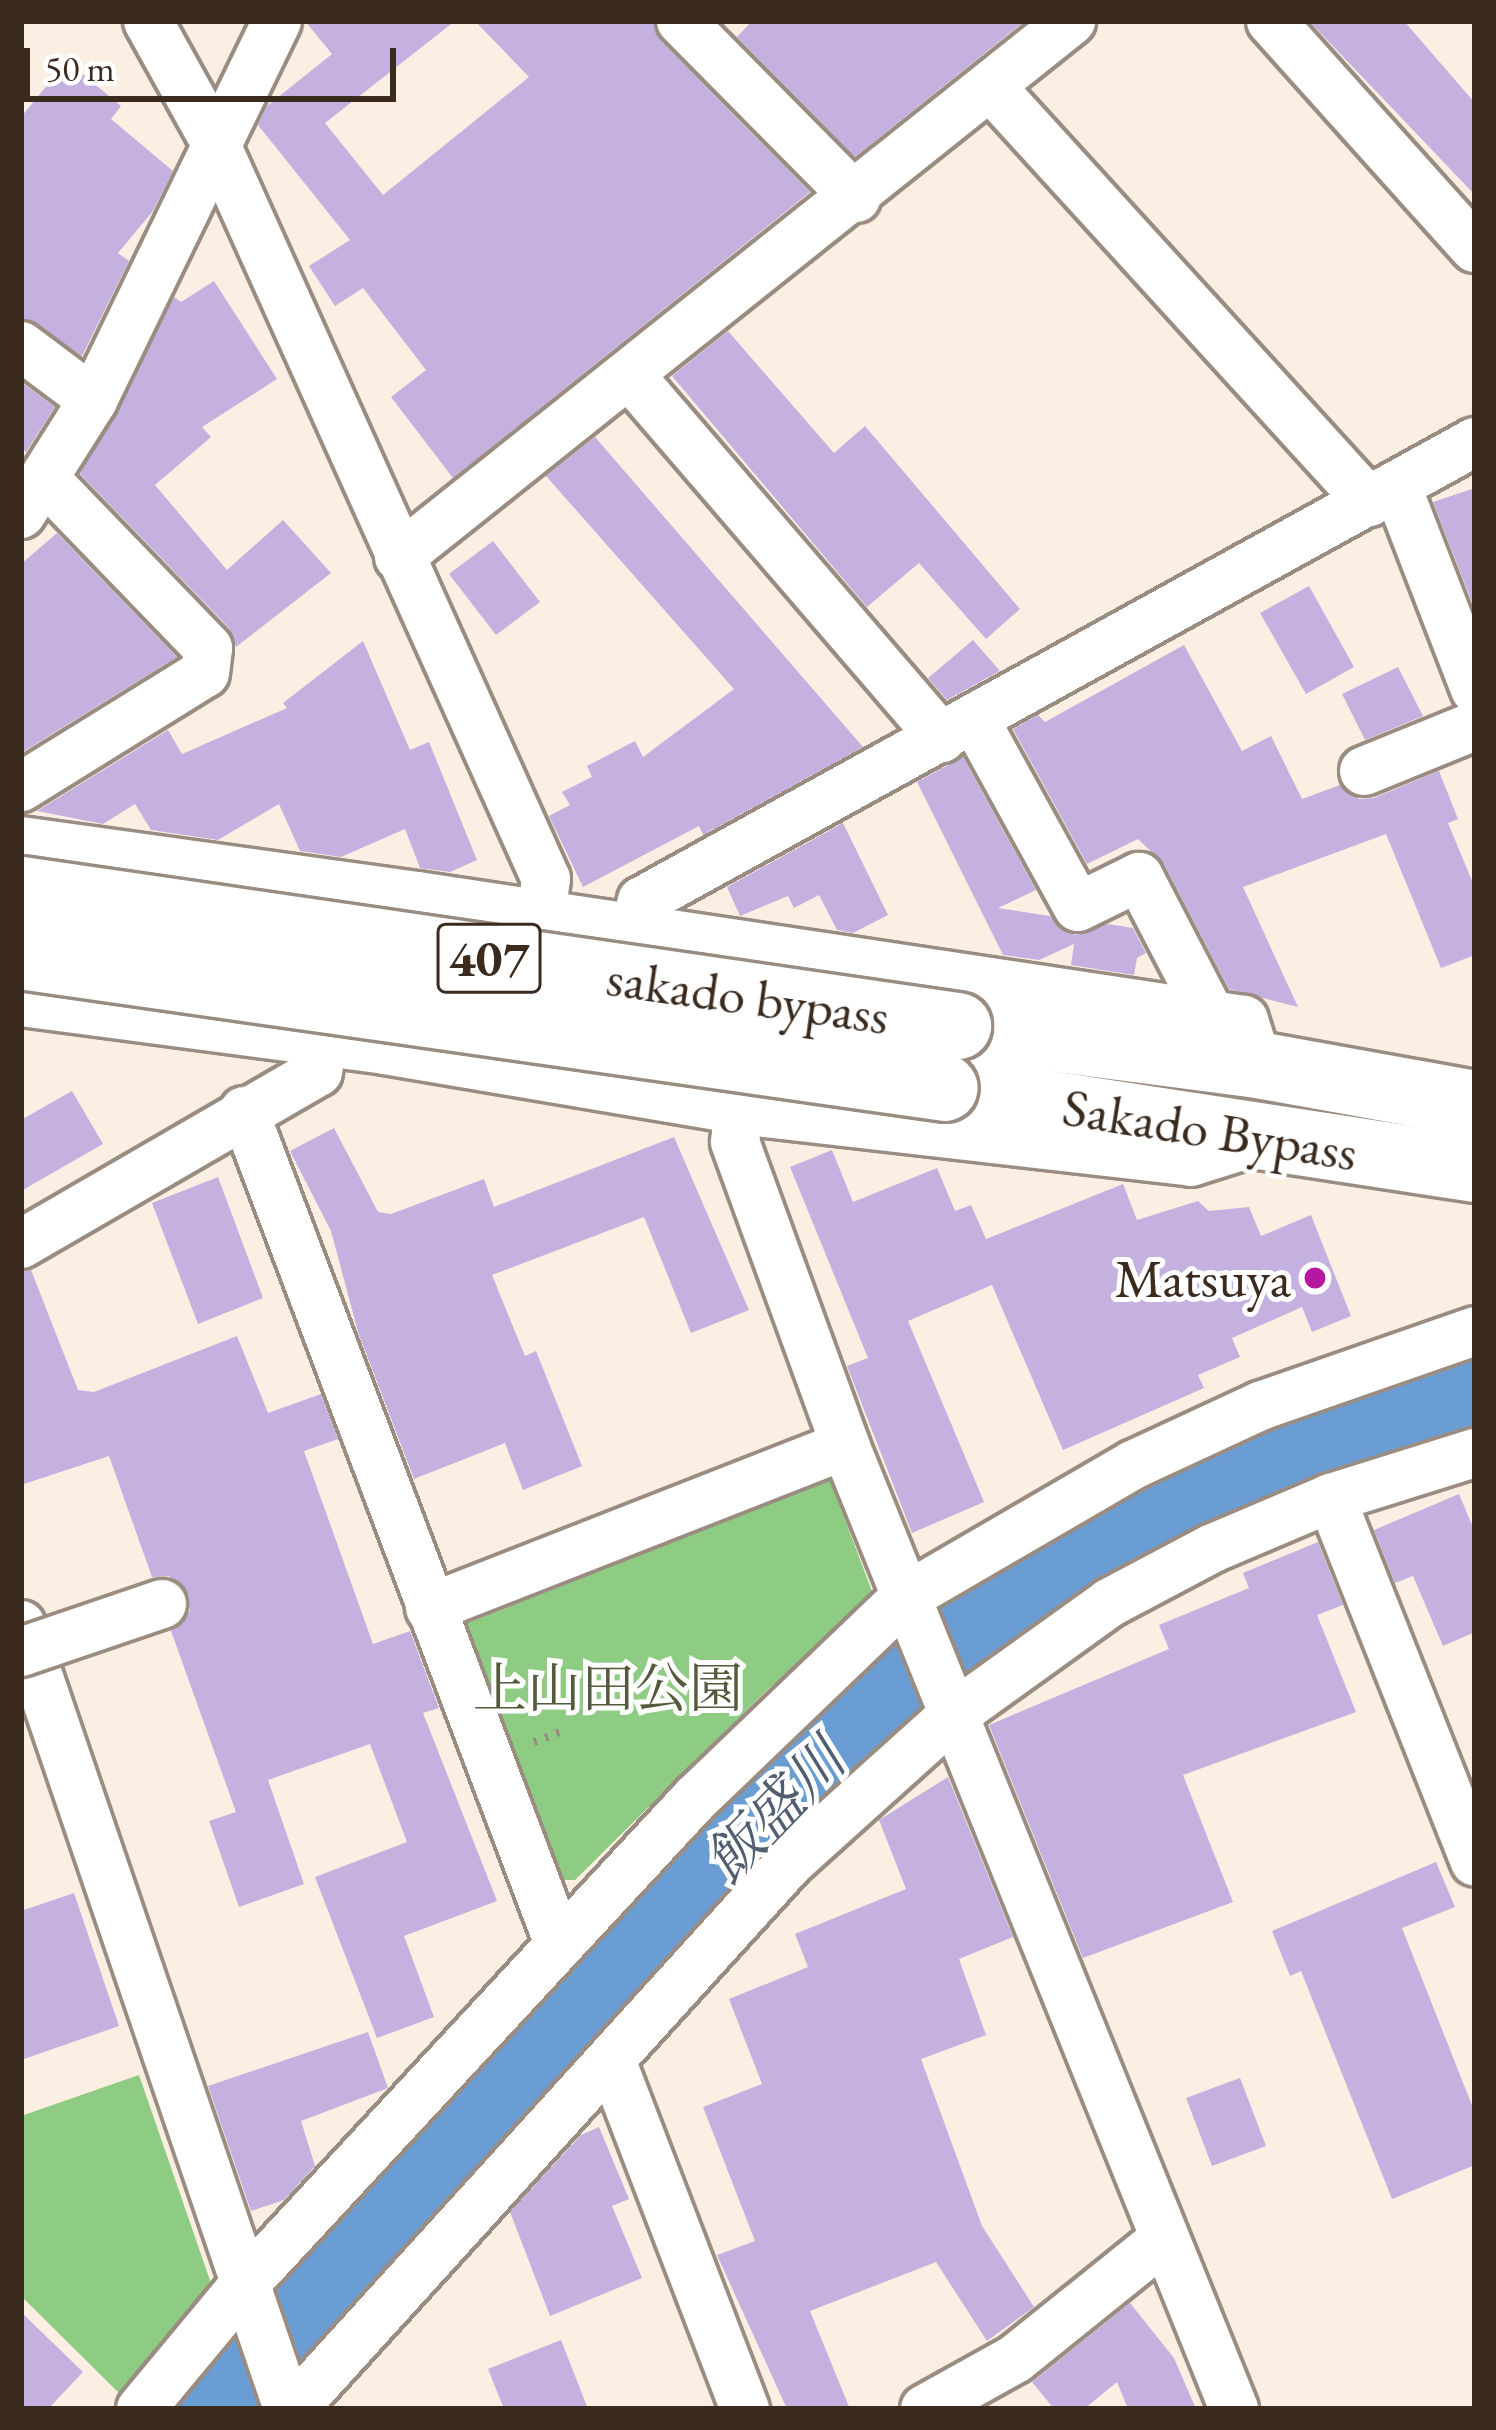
<!DOCTYPE html>
<meta charset="utf-8">
<style>
body{margin:0}
#map{position:relative;width:1496px;height:2430px;overflow:hidden;background:#faefe2;font-family:"EB Garamond","Noto Serif JP",serif}
div>[style]{position:absolute}
.green>*{inset:0;background:#8dcc82}
.river>*{height:90px;margin:-45px;padding:0 45px;transform-origin:45px;border-radius:45px;background:#6b9dd5}
.building>*{inset:0;background:#c4b1e0}
.path>*{height:8px;margin-top:-4px;transform-origin:0;background:repeating-linear-gradient(90deg,#9a8c80 0 3px,transparent 0 12px)}
.roads{filter:drop-shadow(3px 0 #9a8c80) drop-shadow(-3px 0 #9a8c80) drop-shadow(0 3px #9a8c80) drop-shadow(0 -3px #9a8c80)}
.minor>*{height:48px;margin:-24px;padding:0 24px;transform-origin:24px;border-radius:24px;background:#fff}
.highway>*{height:66px;margin:-33px;padding:0 33px;transform-origin:33px;border-radius:33px;background:#fff}
.bridges{filter:drop-shadow(3px 0 #9a8c80) drop-shadow(-3px 0 #9a8c80) drop-shadow(0 3px #9a8c80) drop-shadow(0 -3px #9a8c80)}
.minor-bridge>*{height:48px;margin:-24px;padding:0 24px;transform-origin:24px;border-radius:24px;background:#fff}
.highway-bridge>*{height:66px;margin:-33px;padding:0 33px;transform-origin:33px;border-radius:33px;background:#fff}
.dots>*{width:33px;height:33px;translate:-50% -50%;box-sizing:border-box;border:6px solid #fff;border-radius:50%}
span{translate:-50% -50%;white-space:nowrap;text-align:center;line-height:1.15;-webkit-text-stroke:10px #fff;paint-order:stroke}
.shield-label span{padding:3px 9px;background:#fff;border:3px solid;border-radius:9px;-webkit-text-stroke-width:0}
.shield-label{font-size:51px;color:#3b2a1e;font-weight:700}
.street-label{font-size:54px;color:#3b2a1e}
.poi-label{font-size:54px;color:#3b2a1e}
.right{translate:-100% -50%;text-align:right}
.park-label{font-size:54px;color:#545b3c}
.water-label{font-size:57px;color:#515e70;font-style:italic}
.frame{position:absolute;inset:0;border:24px solid #3b2a1e;pointer-events:none}
.scale{position:absolute;left:24px;top:48px;width:372px;height:54px;box-sizing:border-box;border:6px solid #3b2a1e;border-top:0;padding-left:15px;font-size:36px;line-height:42px;white-space:nowrap;color:#3b2a1e;-webkit-text-stroke:9px #fff;paint-order:stroke}
</style>
<div id="map">
<div class="green">
<i style="clip-path:polygon(830px 1480px,876px 1602px,767px 1690px,575px 1880px,560px 1880px,465px 1624px)"></i>
<i style="clip-path:polygon(139px 2075px,214px 2292px,119px 2393px,21px 2296px,21px 2116px)"></i>
</div>
<div class="river">
<i style="left:204px;top:2409px;width:992px;rotate:-46.31deg"></i>
<i style="left:889px;top:1692px;width:130px;rotate:-38.1deg"></i>
<i style="left:991px;top:1612px;width:202px;rotate:-29.7deg"></i>
<i style="left:1166px;top:1512px;width:147px;rotate:-23.6deg"></i>
<i style="left:1301px;top:1453px;width:183px;rotate:-17.8deg"></i>
</div>
<div class="building">
<i style="clip-path:polygon(305px 21px,455px 21px,325px 123px,383px 195px,529px 77px,475px 21px,653px 21px,661px 41px,810px 192px,453px 478px,391px 397px,426px 370px,363px 288px,335px 306px,309px 266px,350px 240px,258px 125px,267px 106px,332px 54px)"></i>
<i style="clip-path:polygon(752px 21px,1025px 21px,855px 157px,737px 37px)"></i>
<i style="clip-path:polygon(1309px 21px,1404px 21px,1475px 103px,1475px 195px)"></i>
<i style="clip-path:polygon(67px 61px,121px 106px,111px 119px,173px 171px,153px 211px,118px 253px,129px 261px,82px 356px,21px 318px,21px 117px)"></i>
<i style="clip-path:polygon(214px 281px,277px 379px,202px 427px,211px 437px,155px 485px,227px 570px,283px 520px,331px 573px,236px 647px,229px 628px,80px 474px,174px 297px,181px 302px)"></i>
<i style="clip-path:polygon(728px 331px,834px 453px,865px 426px,1020px 609px,986px 639px,919px 563px,867px 607px,672px 376px)"></i>
<i style="clip-path:polygon(21px 382px,55px 407px,26px 452px,21px 448px)"></i>
<i style="clip-path:polygon(595px 437px,863px 747px,703px 835px,699px 826px,583px 887px,549px 816px,570px 805px,562px 792px,592px 777px,587px 766px,635px 741px,643px 757px,734px 689px,546px 476px)"></i>
<i style="clip-path:polygon(1475px 488px,1475px 610px,1433px 502px)"></i>
<i style="clip-path:polygon(57px 533px,177px 657px,21px 753px,21px 564px)"></i>
<i style="clip-path:polygon(493px 541px,540px 602px,496px 635px,449px 574px)"></i>
<i style="clip-path:polygon(1309px 586px,1354px 667px,1306px 694px,1260px 613px)"></i>
<i style="clip-path:polygon(973px 640px,1000px 671px,947px 700px,928px 678px)"></i>
<i style="clip-path:polygon(363px 641px,410px 750px,429px 742px,477px 860px,450px 872px,420px 868px,405px 829px,341px 857px,300px 851px,279px 804px,218px 840px,151px 830px,135px 804px,103px 824px,37px 811px,168px 730px,182px 754px,287px 708px,283px 703px)"></i>
<i style="clip-path:polygon(1184px 645px,1242px 751px,1271px 736px,1302px 799px,1340px 785px,1359px 799px,1374px 798px,1439px 771px,1458px 819px,1448px 823px,1475px 888px,1475px 955px,1441px 968px,1386px 834px,1243px 887px,1298px 1007px,1229px 989px,1164px 864px,1138px 839px,1087px 864px,1013px 729px,1038px 715px,1045px 722px)"></i>
<i style="clip-path:polygon(1398px 667px,1423px 716px,1365px 740px,1342px 694px)"></i>
<i style="clip-path:polygon(963px 757px,1036px 890px,998px 908px,1050px 916px,1075px 935px,1108px 924px,1133px 928px,1146px 953px,1137px 958px,1134px 975px,1071px 965px,1074px 944px,1039px 960px,1003px 955px,917px 782px)"></i>
<i style="clip-path:polygon(843px 823px,888px 915px,853px 933px,837px 930px,819px 895px,794px 908px,788px 896px,740px 916px,727px 887px)"></i>
<i style="clip-path:polygon(72px 1091px,103px 1144px,21px 1191px,21px 1120px)"></i>
<i style="clip-path:polygon(334px 1128px,378px 1212px,391px 1214px,484px 1179px,494px 1207px,674px 1137px,749px 1310px,691px 1333px,644px 1217px,492px 1275px,525px 1356px,536px 1351px,582px 1466px,523px 1490px,505px 1443px,414px 1479px,358px 1332px,331px 1231px,290px 1151px)"></i>
<i style="clip-path:polygon(832px 1150px,853px 1202px,937px 1168px,955px 1211px,971px 1205px,986px 1239px,1123px 1184px,1137px 1220px,1198px 1201px,1209px 1211px,1249px 1207px,1261px 1236px,1311px 1215px,1351px 1316px,1312px 1332px,1302px 1307px,1232px 1338px,1240px 1357px,1198px 1375px,1204px 1388px,1063px 1450px,992px 1285px,908px 1321px,984px 1502px,912px 1533px,847px 1366px,868px 1358px,790px 1167px)"></i>
<i style="clip-path:polygon(218px 1177px,263px 1298px,198px 1324px,152px 1203px)"></i>
<i style="clip-path:polygon(31px 1270px,78px 1390px,94px 1392px,237px 1336px,268px 1413px,321px 1394px,338px 1439px,304px 1451px,373px 1644px,410px 1631px,439px 1708px,423px 1713px,497px 1901px,404px 1936px,434px 2017px,377px 2038px,315px 1877px,407px 1842px,370px 1744px,268px 1780px,304px 1884px,239px 1907px,209px 1821px,236px 1812px,171px 1631px,190px 1611px,188px 1594px,169px 1576px,152px 1577px,109px 1456px,21px 1485px,21px 1272px)"></i>
<i style="clip-path:polygon(1459px 1494px,1475px 1532px,1475px 1632px,1443px 1646px,1413px 1576px,1395px 1583px,1374px 1530px)"></i>
<i style="clip-path:polygon(1318px 1542px,1343px 1605px,1317px 1615px,1356px 1712px,1183px 1775px,1233px 1902px,1083px 1958px,989px 1725px,1169px 1649px,1159px 1625px,1249px 1588px,1243px 1573px)"></i>
<i style="clip-path:polygon(948px 1777px,1013px 1937px,959px 1959px,986px 2035px,921px 2059px,982px 2226px,1034px 2307px,987px 2341px,936px 2262px,810px 2311px,850px 2409px,787px 2409px,717px 2255px,755px 2241px,703px 2107px,762px 2084px,729px 1999px,808px 1967px,795px 1934px,906px 1889px,879px 1820px)"></i>
<i style="clip-path:polygon(1436px 1862px,1455px 1907px,1402px 1928px,1475px 2113px,1475px 2165px,1392px 2199px,1301px 1971px,1290px 1976px,1272px 1931px)"></i>
<i style="clip-path:polygon(74px 1893px,119px 2026px,21px 2060px,21px 1911px)"></i>
<i style="clip-path:polygon(368px 2032px,388px 2088px,301px 2121px,315px 2166px,284px 2200px,251px 2211px,208px 2086px)"></i>
<i style="clip-path:polygon(1240px 2078px,1266px 2146px,1212px 2166px,1186px 2098px)"></i>
<i style="clip-path:polygon(599px 2127px,629px 2199px,612px 2206px,642px 2278px,550px 2316px,510px 2212px,581px 2135px)"></i>
<i style="clip-path:polygon(1130px 2303px,1174px 2358px,1196px 2409px,1128px 2409px,1117px 2382px,1084px 2409px,1054px 2409px,1032px 2382px)"></i>
<i style="clip-path:polygon(21px 2312px,83px 2372px,48px 2409px,21px 2409px)"></i>
<i style="clip-path:polygon(561px 2340px,588px 2409px,504px 2409px,488px 2369px)"></i>
</div>
<div class="path">
<i style="left:534px;top:1742px;width:34px;rotate:-21deg"></i>
</div>
<div class="roads">
<div class="minor">
<i style="left:148px;top:21px;width:136px;rotate:61deg"></i>
<i style="left:214px;top:140px;width:810px;rotate:65.81deg"></i>
<i style="left:546px;top:879px;width:34px;rotate:98deg"></i>
<i style="left:681px;top:21px;width:249px;rotate:45.3deg"></i>
<i style="left:1271px;top:21px;width:305px;rotate:48.1deg"></i>
<i style="left:990px;top:86px;width:563px;rotate:47.66deg"></i>
<i style="left:21px;top:346px;width:90px;rotate:36.9deg"></i>
<i style="left:632px;top:378px;width:475px;rotate:49.3deg"></i>
<i style="left:1397px;top:487px;width:217px;rotate:68.9deg"></i>
<i style="left:21px;top:514px;width:135px;rotate:-57.7deg"></i>
<i style="left:93px;top:400px;width:421px;rotate:-64.1deg"></i>
<i style="left:399px;top:557px;width:860px;rotate:-38.58deg"></i>
<i style="left:975px;top:720px;width:213px;rotate:61.2deg"></i>
<i style="left:1078px;top:907px;width:68px;rotate:-26.2deg"></i>
<i style="left:1139px;top:877px;width:154px;rotate:62.6deg"></i>
<i style="left:1364px;top:771px;width:120px;rotate:-22.1deg"></i>
<i style="left:21px;top:787px;width:216px;rotate:-31.8deg"></i>
<i style="left:205px;top:673px;width:25px;rotate:-83deg"></i>
<i style="left:208px;top:648px;width:236px;rotate:-134deg"></i>
<i style="left:21px;top:841px;width:400px;rotate:7.9deg"></i>
<i style="left:417px;top:896px;width:33px;rotate:101deg"></i>
<i style="left:417px;top:896px;width:836px;rotate:8.53deg"></i>
<i style="left:1244px;top:1020px;width:47px;rotate:72.7deg"></i>
<i style="left:635px;top:929px;width:29px;rotate:-76deg"></i>
<i style="left:642px;top:901px;width:951px;rotate:-28.86deg"></i>
<i style="left:21px;top:1002px;width:367px;rotate:7.5deg"></i>
<i style="left:385px;top:1050px;width:358px;rotate:9.6deg"></i>
<i style="left:738px;top:1110px;width:456px;rotate:6.5deg"></i>
<i style="left:1191px;top:1162px;width:72px;rotate:-17.7deg"></i>
<i style="left:738px;top:1110px;width:32px;rotate:95deg"></i>
<i style="left:735px;top:1142px;width:322px;rotate:70deg"></i>
<i style="left:845px;top:1445px;width:1040px;rotate:68.02deg"></i>
<i style="left:244px;top:1111px;width:891px;rotate:69.29deg"></i>
<i style="left:21px;top:1244px;width:343px;rotate:-30.1deg"></i>
<i style="left:318px;top:1072px;width:31px;rotate:-81deg"></i>
<i style="left:1331px;top:1498px;width:391px;rotate:68.4deg"></i>
<i style="left:430px;top:1608px;width:446px;rotate:-21.4deg"></i>
<i style="left:21px;top:1625px;width:828px;rotate:71.19deg"></i>
<i style="left:611px;top:2060px;width:374px;rotate:69deg"></i>
<i style="left:141px;top:2409px;width:161px;rotate:-50.3deg"></i>
<i style="left:244px;top:2285px;width:663px;rotate:-47.14deg"></i>
<i style="left:695px;top:1799px;width:292px;rotate:-43.8deg"></i>
<i style="left:906px;top:1597px;width:263px;rotate:-30.2deg"></i>
<i style="left:1133px;top:1465px;width:140px;rotate:-24.9deg"></i>
<i style="left:1260px;top:1406px;width:228px;rotate:-19.2deg"></i>
<i style="left:293px;top:2409px;width:739px;rotate:-47.74deg"></i>
<i style="left:790px;top:1862px;width:218px;rotate:-42deg"></i>
<i style="left:952px;top:1716px;width:193px;rotate:-35.7deg"></i>
<i style="left:1109px;top:1603px;width:118px;rotate:-27.9deg"></i>
<i style="left:1213px;top:1548px;width:128px;rotate:-23deg"></i>
<i style="left:1331px;top:1498px;width:151px;rotate:-17.4deg"></i>
<i style="left:925px;top:2409px;width:103px;rotate:-29.1deg"></i>
<i style="left:1015px;top:2359px;width:189px;rotate:-38.8deg"></i>
</div>
<div class="highway">
<i style="left:958px;top:1026px;width:303px;rotate:7.4deg"></i>
<i style="left:1258px;top:1065px;width:220px;rotate:10.2deg"></i>
<i style="left:945px;top:1088px;width:536px;rotate:8.69deg"></i>
</div>
</div>
<div class="bridges">
<div class="minor-bridge">
<i style="left:21px;top:1652px;width:149px;rotate:-18.8deg"></i>
</div>
<div class="highway-bridge">
<i style="left:21px;top:890px;width:947px;rotate:8.26deg"></i>
<i style="left:21px;top:956px;width:933px;rotate:8.13deg"></i>
</div>
</div>
<div class="dots">
<i style="left:1315px;top:1278px;background:#b5179e"></i>
</div>
<div class="shield-label">
<span style="left:489px;top:958px">407</span>
</div>
<div class="street-label">
<span style="left:748px;top:996px;rotate:8deg">sakado bypass</span>
<span style="left:1210px;top:1129px;rotate:9deg">Sakado Bypass</span>
</div>
<div class="poi-label">
<span class="right" style="left:1291px;top:1278px">Matsuya</span>
</div>
<div class="park-label">
<span style="left:608px;top:1688px">上山田公園</span>
</div>
<div class="water-label">
<span style="left:775px;top:1811px;rotate:-46deg">飯盛川</span>
</div>
<div class="frame"></div>
<div class="scale">50 m</div>
</div>
